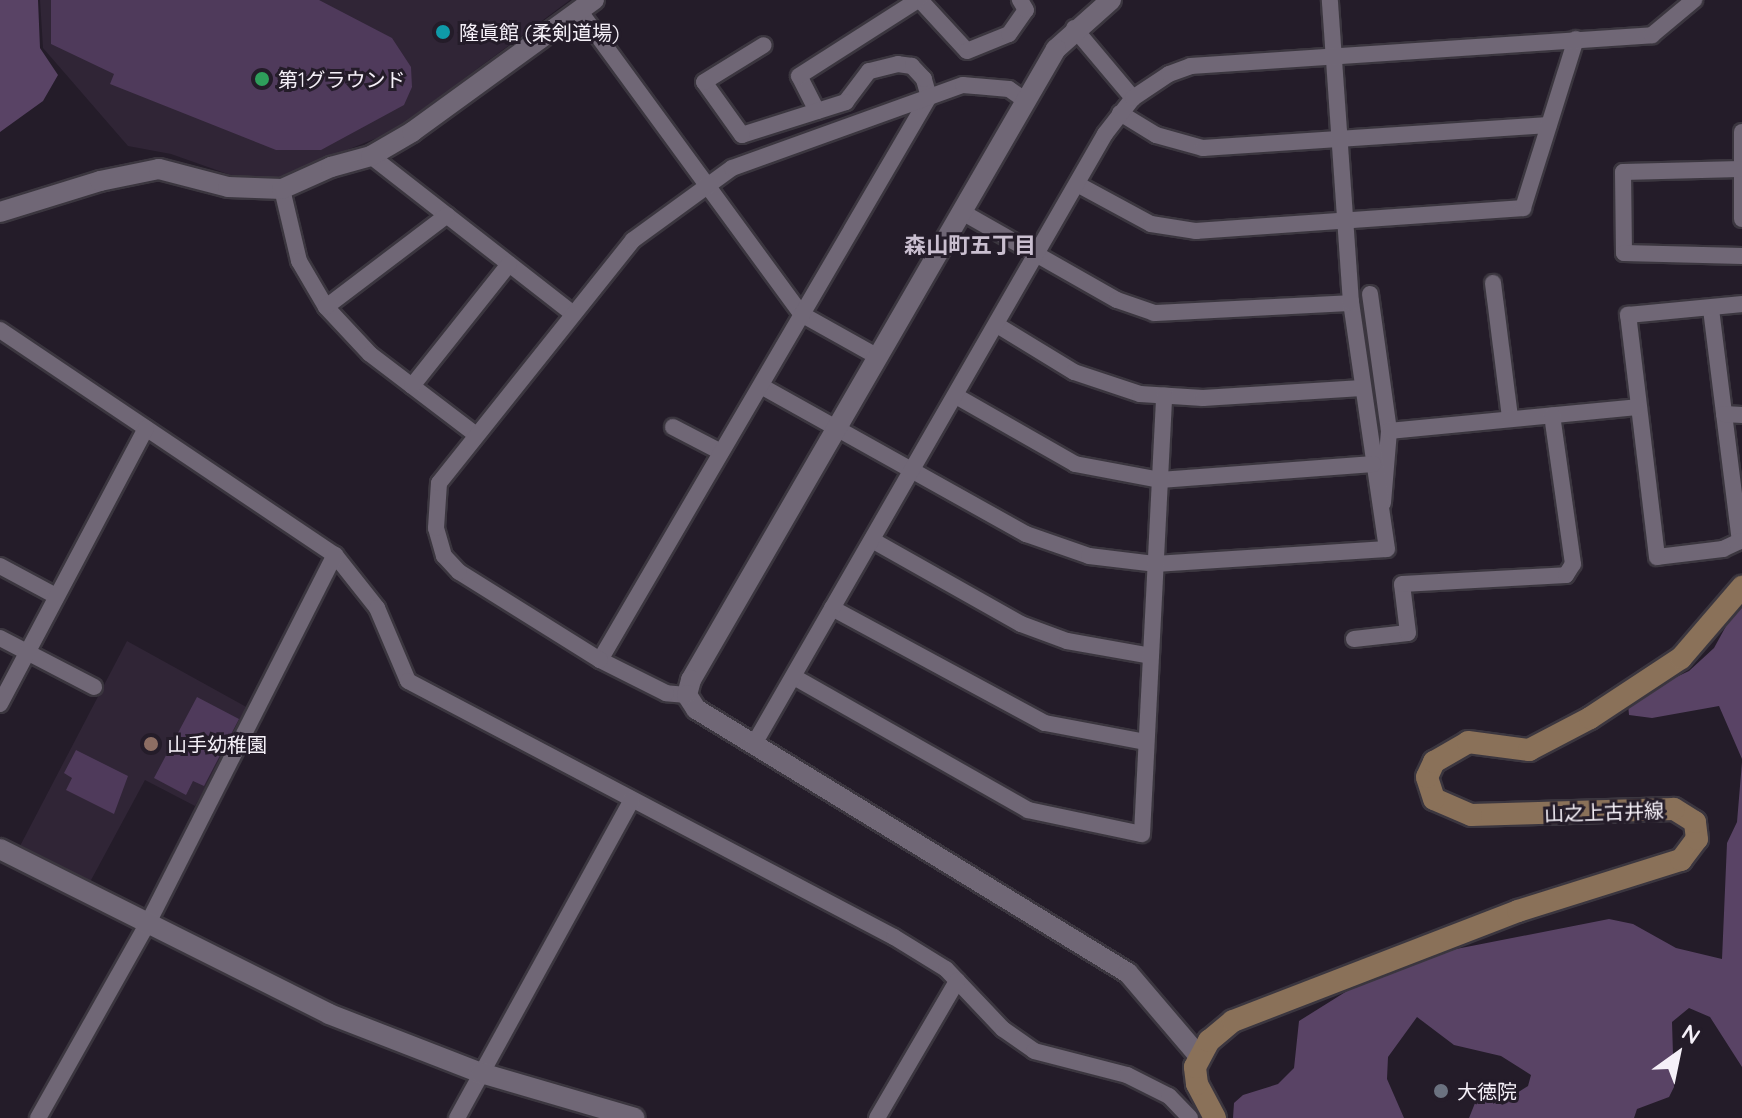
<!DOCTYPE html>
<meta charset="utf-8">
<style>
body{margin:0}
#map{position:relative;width:1742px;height:1118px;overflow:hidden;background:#241c29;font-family:Quicksand,"Noto Sans JP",sans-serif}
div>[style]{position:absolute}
.built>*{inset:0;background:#302536}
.green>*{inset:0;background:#4f3a5b}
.forest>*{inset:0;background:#594365}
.roads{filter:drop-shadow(2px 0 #3b363f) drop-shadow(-2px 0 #3b363f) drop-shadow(0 2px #3b363f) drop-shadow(0 -2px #3b363f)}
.minor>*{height:16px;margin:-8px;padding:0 8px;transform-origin:8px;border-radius:8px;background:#706776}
.tertiary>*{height:20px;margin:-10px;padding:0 10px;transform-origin:10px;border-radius:10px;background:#706776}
.secondary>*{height:22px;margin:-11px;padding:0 11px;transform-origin:11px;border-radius:11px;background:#8a7159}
.dots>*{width:22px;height:22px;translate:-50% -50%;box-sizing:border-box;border:4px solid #241c29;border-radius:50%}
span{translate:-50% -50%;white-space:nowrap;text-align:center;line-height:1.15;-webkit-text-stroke:6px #241c29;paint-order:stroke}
.poi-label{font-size:20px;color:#f5f0f8}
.left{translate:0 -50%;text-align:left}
.street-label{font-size:20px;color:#f5f0f8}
.neighbourhood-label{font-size:22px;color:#cabfd0;font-weight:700}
.north{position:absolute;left:1638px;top:1014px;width:80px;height:80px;-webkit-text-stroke:6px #241c29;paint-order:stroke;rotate:33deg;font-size:22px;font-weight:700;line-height:32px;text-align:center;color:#f5f0f8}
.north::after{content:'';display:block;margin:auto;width:28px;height:36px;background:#f5f0f8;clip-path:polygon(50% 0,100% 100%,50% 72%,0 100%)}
</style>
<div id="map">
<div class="built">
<i style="clip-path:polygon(40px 0,570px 0,392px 132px,279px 177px,239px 178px,171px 154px,128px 146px,43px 48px)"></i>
<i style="clip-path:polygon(127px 641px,250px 709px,195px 806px,145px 780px,90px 882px,20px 846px)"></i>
</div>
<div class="green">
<i style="clip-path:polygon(51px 0,319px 0,392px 38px,411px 67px,412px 87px,404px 105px,321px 150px,276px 150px,110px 84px,114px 74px,51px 44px)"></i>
<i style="clip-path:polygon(197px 697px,239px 719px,204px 786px,193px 781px,186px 795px,154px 778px)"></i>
<i style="clip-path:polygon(76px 750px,128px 776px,114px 814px,66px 790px,72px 778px,64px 773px)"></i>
</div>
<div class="forest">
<i style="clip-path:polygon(0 0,38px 0,40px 48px,58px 75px,43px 101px,0 132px)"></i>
<i style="clip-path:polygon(1742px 597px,1742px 759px,1719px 706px,1652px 718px,1629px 715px,1628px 704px,1636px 696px,1689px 671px,1714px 648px)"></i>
<i style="clip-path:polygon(1742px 762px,1742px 1067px,1710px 1017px,1689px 1008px,1672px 1022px,1674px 1087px,1669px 1097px,1637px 1109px,1634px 1118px,1469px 1118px,1475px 1103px,1509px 1098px,1528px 1086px,1531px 1075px,1501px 1056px,1454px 1045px,1417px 1017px,1388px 1057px,1387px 1079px,1404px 1118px,1233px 1118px,1234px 1103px,1243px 1095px,1278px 1084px,1294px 1068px,1299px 1021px,1395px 961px,1609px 919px,1633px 924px,1676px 948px,1722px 959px,1727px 843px,1737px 822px)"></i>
</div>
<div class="roads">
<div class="minor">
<i style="left:920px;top:0;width:69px;rotate:47.3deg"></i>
<i style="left:967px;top:51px;width:45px;rotate:-22deg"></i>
<i style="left:1009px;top:34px;width:29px;rotate:-55deg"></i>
<i style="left:1026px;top:10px;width:12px;rotate:-121deg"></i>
<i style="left:581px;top:13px;width:373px;rotate:53.8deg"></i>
<i style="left:801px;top:314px;width:88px;rotate:29.2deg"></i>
<i style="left:1074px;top:28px;width:92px;rotate:49.9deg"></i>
<i style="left:817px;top:111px;width:39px;rotate:-117deg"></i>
<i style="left:799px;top:76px;width:141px;rotate:-32.6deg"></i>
<i style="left:1120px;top:113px;width:42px;rotate:31.4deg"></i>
<i style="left:1156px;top:135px;width:49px;rotate:15.5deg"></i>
<i style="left:1203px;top:148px;width:346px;rotate:-3.8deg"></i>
<i style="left:1742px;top:132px;width:87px;rotate:90deg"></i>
<i style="left:371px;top:156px;width:255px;rotate:38deg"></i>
<i style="left:1740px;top:169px;width:117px;rotate:178.5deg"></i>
<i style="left:1623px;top:172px;width:81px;rotate:89.3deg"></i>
<i style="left:1624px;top:253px;width:118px;rotate:1.5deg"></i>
<i style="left:1077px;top:184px;width:84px;rotate:28.4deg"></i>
<i style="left:1151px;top:224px;width:46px;rotate:8.8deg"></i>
<i style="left:1196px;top:231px;width:328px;rotate:-4deg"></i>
<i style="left:1523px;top:208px;width:177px;rotate:-72.6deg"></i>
<i style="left:282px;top:189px;width:74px;rotate:76.7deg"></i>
<i style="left:299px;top:261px;width:53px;rotate:59.6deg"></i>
<i style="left:326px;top:307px;width:64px;rotate:46.9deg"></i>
<i style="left:370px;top:354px;width:132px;rotate:37.3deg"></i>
<i style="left:962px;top:212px;width:178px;rotate:29.6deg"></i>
<i style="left:1117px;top:300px;width:39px;rotate:19deg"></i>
<i style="left:1154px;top:313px;width:197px;rotate:-2.9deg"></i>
<i style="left:1493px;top:283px;width:136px;rotate:82.8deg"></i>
<i style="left:1370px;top:294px;width:138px;rotate:82.1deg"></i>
<i style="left:1389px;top:431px;width:72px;rotate:94.8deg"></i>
<i style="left:326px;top:307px;width:152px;rotate:-37.2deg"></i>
<i style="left:1711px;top:309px;width:234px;rotate:82.9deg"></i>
<i style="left:1740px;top:541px;width:19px;rotate:155deg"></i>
<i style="left:1723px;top:549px;width:66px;rotate:173.1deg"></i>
<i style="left:1657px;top:557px;width:244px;rotate:-96.8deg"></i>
<i style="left:1628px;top:315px;width:115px;rotate:-5.5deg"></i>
<i style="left:997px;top:325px;width:90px;rotate:31.4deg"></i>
<i style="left:1074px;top:372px;width:70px;rotate:18.4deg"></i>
<i style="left:1140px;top:394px;width:63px;rotate:3.6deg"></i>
<i style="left:1203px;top:398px;width:159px;rotate:-3.6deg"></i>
<i style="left:0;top:330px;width:404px;rotate:33.9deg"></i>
<i style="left:335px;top:555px;width:68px;rotate:51.6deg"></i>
<i style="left:377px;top:608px;width:79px;rotate:67deg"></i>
<i style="left:408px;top:681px;width:549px;rotate:27.78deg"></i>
<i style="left:894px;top:937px;width:61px;rotate:31.6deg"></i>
<i style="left:946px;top:969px;width:83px;rotate:46.5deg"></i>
<i style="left:1003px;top:1029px;width:38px;rotate:35deg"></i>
<i style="left:1034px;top:1051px;width:96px;rotate:14.5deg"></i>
<i style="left:1127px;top:1075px;width:47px;rotate:26.6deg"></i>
<i style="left:1169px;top:1096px;width:30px;rotate:46deg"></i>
<i style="left:412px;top:386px;width:156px;rotate:-51.5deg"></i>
<i style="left:761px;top:386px;width:304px;rotate:29.2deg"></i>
<i style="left:1026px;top:534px;width:67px;rotate:19.2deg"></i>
<i style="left:1089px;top:556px;width:66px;rotate:6.9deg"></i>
<i style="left:1155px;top:564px;width:232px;rotate:-3.7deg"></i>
<i style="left:1387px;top:549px;width:249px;rotate:-98.3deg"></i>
<i style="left:1351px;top:303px;width:304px;rotate:-94deg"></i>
<i style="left:956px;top:396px;width:137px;rotate:29.7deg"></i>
<i style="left:1075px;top:464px;width:86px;rotate:10.7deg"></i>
<i style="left:1160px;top:480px;width:214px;rotate:-4.3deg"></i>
<i style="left:1724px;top:414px;width:18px;rotate:3deg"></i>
<i style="left:673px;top:427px;width:54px;rotate:27.5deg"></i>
<i style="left:1389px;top:431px;width:249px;rotate:-5.5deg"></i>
<i style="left:872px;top:540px;width:171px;rotate:29.4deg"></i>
<i style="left:1021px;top:624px;width:49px;rotate:20.3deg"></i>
<i style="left:1067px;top:641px;width:85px;rotate:10.1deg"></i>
<i style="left:0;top:566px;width:64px;rotate:28.2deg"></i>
<i style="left:832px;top:608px;width:242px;rotate:28.4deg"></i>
<i style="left:1045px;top:723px;width:103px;rotate:10.7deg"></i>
<i style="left:0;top:638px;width:106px;rotate:27.5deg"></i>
<i style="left:1354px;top:639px;width:54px;rotate:-6.3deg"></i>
<i style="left:1408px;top:633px;width:49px;rotate:-97deg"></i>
<i style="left:1402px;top:584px;width:164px;rotate:-3.1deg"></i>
<i style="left:1566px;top:575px;width:13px;rotate:-58deg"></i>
<i style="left:1573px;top:564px;width:150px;rotate:-98deg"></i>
<i style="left:600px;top:660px;width:652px;rotate:-59.7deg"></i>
<i style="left:929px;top:97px;width:19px;rotate:-106deg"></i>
<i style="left:924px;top:79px;width:18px;rotate:-133deg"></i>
<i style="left:912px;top:66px;width:14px;rotate:-172deg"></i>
<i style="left:898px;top:64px;width:30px;rotate:166deg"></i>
<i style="left:869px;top:71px;width:39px;rotate:127deg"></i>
<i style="left:846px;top:102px;width:109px;rotate:162.4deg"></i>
<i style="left:742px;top:135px;width:65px;rotate:-125.6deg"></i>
<i style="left:704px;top:82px;width:70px;rotate:-31.7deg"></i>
<i style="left:794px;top:677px;width:269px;rotate:29.6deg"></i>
<i style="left:1028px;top:810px;width:116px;rotate:11.9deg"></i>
<i style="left:1142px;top:834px;width:439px;rotate:-87.1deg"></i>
<i style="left:687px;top:695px;width:21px;rotate:-175deg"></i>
<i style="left:666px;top:693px;width:74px;rotate:-153.4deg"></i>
<i style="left:600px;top:660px;width:166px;rotate:-148deg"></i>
<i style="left:459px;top:572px;width:22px;rotate:-133deg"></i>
<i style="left:444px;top:556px;width:29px;rotate:-106deg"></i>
<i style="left:436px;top:528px;width:45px;rotate:-86.2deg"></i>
<i style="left:439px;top:483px;width:311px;rotate:-51.4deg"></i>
<i style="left:633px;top:240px;width:122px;rotate:-36deg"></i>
<i style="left:732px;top:168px;width:245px;rotate:-19.8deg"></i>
<i style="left:963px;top:85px;width:46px;rotate:5deg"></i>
<i style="left:1009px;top:89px;width:19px;rotate:35deg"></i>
<i style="left:0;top:704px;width:312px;rotate:-62.1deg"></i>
<i style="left:754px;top:744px;width:704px;rotate:-60.08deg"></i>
<i style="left:1105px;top:134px;width:46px;rotate:-52.1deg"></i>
<i style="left:1133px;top:98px;width:43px;rotate:-33.7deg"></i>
<i style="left:1169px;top:74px;width:23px;rotate:-20deg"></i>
<i style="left:1191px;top:66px;width:462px;rotate:-3.8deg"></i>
<i style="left:1652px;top:35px;width:55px;rotate:-39.8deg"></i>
<i style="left:38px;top:1118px;width:224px;rotate:-60.6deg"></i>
<i style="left:148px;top:923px;width:413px;rotate:-63.1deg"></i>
<i style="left:457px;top:1118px;width:363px;rotate:-61.2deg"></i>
<i style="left:877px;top:1118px;width:159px;rotate:-59.7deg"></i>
</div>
<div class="tertiary">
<i style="left:1111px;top:0;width:74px;rotate:138.3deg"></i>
<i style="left:1056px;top:49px;width:729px;rotate:120.05deg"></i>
<i style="left:691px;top:680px;width:16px;rotate:105deg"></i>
<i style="left:687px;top:695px;width:17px;rotate:57deg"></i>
<i style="left:696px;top:709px;width:506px;rotate:31.43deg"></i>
<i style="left:1128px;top:973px;width:109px;rotate:49.5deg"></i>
<i style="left:0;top:212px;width:105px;rotate:-17.2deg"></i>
<i style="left:100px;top:181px;width:60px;rotate:-11.5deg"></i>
<i style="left:159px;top:169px;width:71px;rotate:14.6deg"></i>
<i style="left:228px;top:187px;width:54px;rotate:2.1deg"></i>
<i style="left:282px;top:189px;width:54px;rotate:-24.2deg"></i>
<i style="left:331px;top:167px;width:41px;rotate:-15.4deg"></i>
<i style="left:371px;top:156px;width:48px;rotate:-30.3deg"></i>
<i style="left:412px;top:132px;width:225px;rotate:-36deg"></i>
<i style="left:0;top:849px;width:368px;rotate:26.6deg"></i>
<i style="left:329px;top:1014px;width:163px;rotate:21.2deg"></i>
<i style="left:481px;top:1073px;width:160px;rotate:16.3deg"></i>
</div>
<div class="secondary">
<i style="left:1215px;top:1118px;width:38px;rotate:-118deg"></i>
<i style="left:1197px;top:1084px;width:17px;rotate:-97deg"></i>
<i style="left:1195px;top:1067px;width:30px;rotate:-62deg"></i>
<i style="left:1209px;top:1041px;width:31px;rotate:-40deg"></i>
<i style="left:1233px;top:1021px;width:305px;rotate:-21.1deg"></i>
<i style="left:1518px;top:911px;width:171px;rotate:-17.4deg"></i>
<i style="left:1681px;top:860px;width:26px;rotate:-53deg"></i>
<i style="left:1697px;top:839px;width:17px;rotate:-97deg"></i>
<i style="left:1695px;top:822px;width:25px;rotate:-148deg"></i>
<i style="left:1674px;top:809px;width:203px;rotate:178.3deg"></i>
<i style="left:1471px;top:815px;width:40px;rotate:-156.6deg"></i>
<i style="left:1434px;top:799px;width:23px;rotate:-108deg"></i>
<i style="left:1427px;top:777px;width:17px;rotate:-65deg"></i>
<i style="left:1434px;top:762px;width:39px;rotate:-30deg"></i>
<i style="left:1468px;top:742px;width:62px;rotate:7.5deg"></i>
<i style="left:1529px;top:750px;width:69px;rotate:-27.7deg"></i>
<i style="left:1590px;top:718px;width:109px;rotate:-33.4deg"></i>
<i style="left:1681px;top:658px;width:94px;rotate:-49.3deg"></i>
</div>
</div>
<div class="dots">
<i style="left:443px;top:32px;background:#0f9aa8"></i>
<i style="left:262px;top:79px;background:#2e9e5b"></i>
<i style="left:151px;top:744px;background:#8d6e63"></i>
<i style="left:1441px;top:1091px;background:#6b7280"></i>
</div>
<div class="poi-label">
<span class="left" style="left:459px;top:32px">隆眞館 (柔剣道場)</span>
<span class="left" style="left:278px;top:79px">第1グラウンド</span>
<span class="left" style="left:167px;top:744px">山手幼稚園</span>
<span class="left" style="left:1457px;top:1091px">大徳院</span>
</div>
<div class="street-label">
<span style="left:1604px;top:812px;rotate:-2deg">山之上古井線</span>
</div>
<div class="neighbourhood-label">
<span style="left:970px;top:246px">森山町五丁目</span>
</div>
<div class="north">N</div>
</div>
